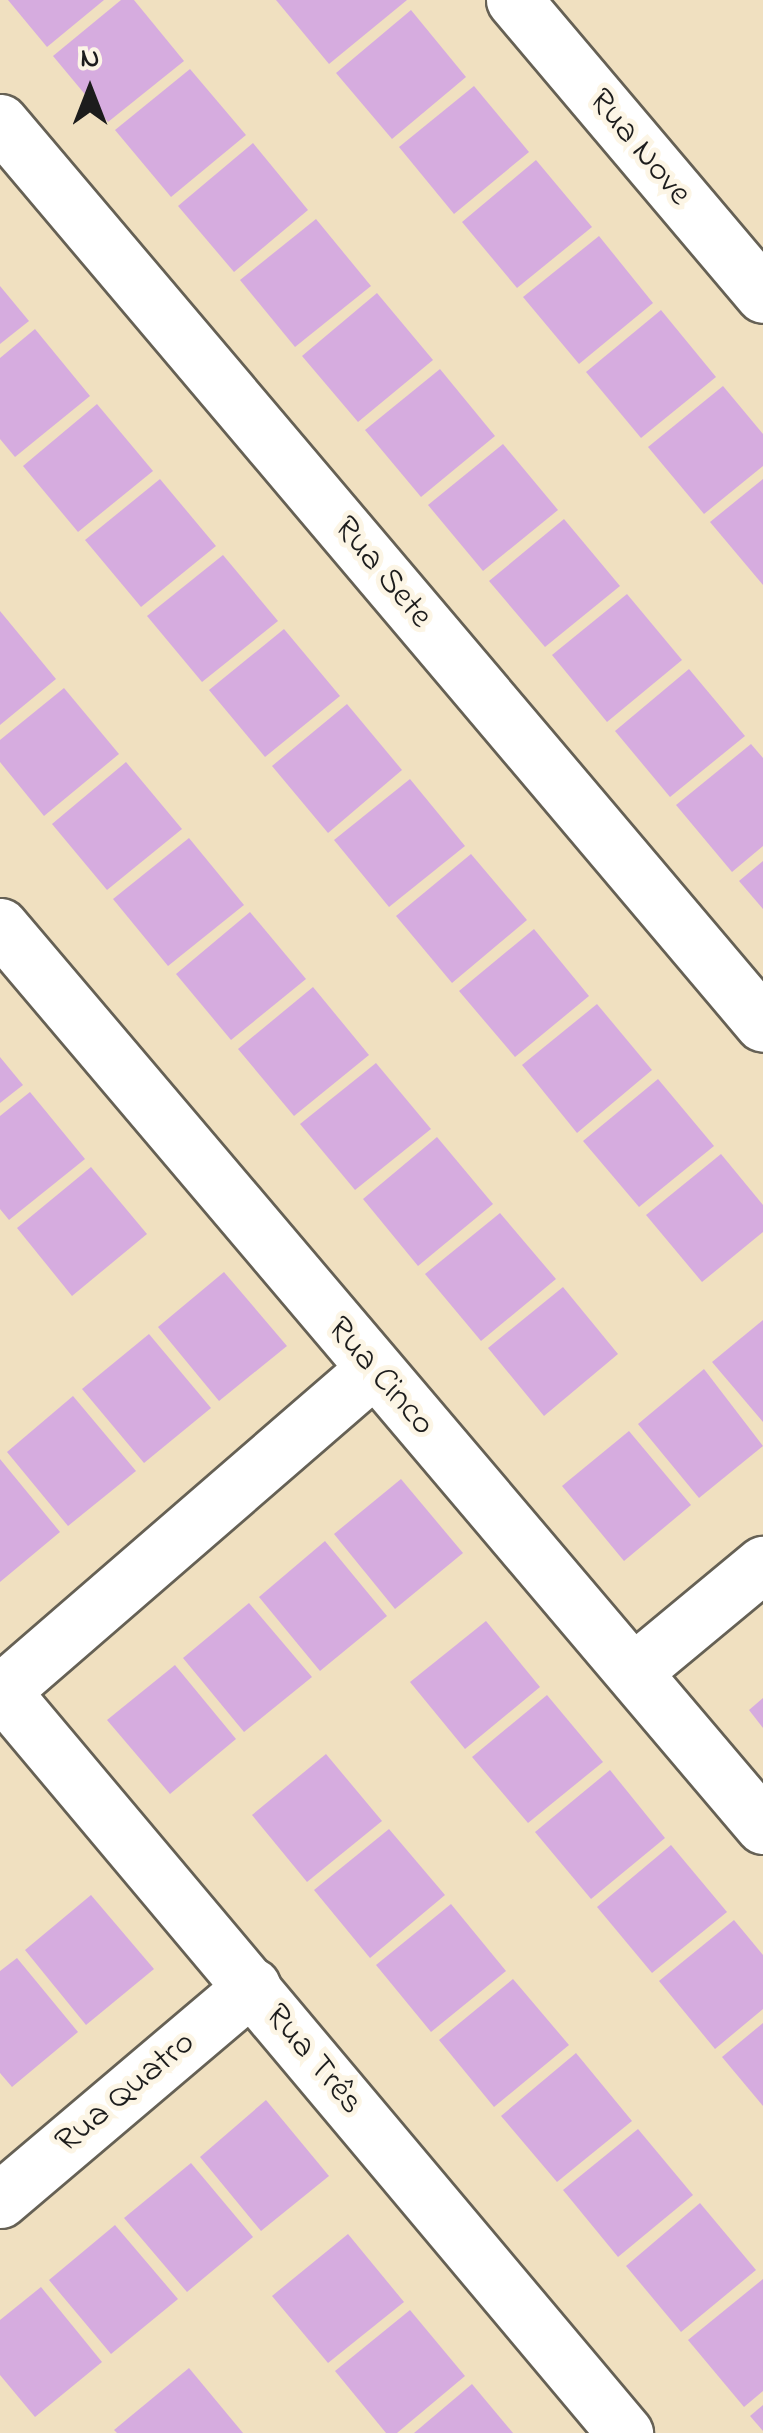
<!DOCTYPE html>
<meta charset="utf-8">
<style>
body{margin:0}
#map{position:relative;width:763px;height:2433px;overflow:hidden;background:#f0e0c0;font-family:"Indie Flower",sans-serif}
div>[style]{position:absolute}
.building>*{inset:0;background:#d6acdf}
.roads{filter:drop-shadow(2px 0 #666155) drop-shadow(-2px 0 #666155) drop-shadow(0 2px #666155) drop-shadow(0 -2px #666155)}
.minor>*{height:55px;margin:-27.5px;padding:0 27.5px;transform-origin:27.5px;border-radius:27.5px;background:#fff}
span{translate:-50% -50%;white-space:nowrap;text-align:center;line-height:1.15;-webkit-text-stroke:10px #fcf5e5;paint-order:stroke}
.street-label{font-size:35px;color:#1c1c1c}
.north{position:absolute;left:40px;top:40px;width:100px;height:100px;-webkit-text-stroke:8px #fcf5e5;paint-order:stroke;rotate:0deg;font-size:28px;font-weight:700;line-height:40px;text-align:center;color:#1c1c1c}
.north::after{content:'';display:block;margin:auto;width:35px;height:45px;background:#1c1c1c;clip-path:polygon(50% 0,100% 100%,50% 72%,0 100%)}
</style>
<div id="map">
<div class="building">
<i style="clip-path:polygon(8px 0,104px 0,47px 47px)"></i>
<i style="clip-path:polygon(121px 0,134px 0,184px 61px,108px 122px,53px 56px)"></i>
<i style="clip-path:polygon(276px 0,407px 0,329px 64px)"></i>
<i style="clip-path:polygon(411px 10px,466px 77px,392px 139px,336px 73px)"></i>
<i style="clip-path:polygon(190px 69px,246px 135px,171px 197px,115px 130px)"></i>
<i style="clip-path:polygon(474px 86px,529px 152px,454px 214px,399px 147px)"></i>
<i style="clip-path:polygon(253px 143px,308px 210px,234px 272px,178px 206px)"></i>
<i style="clip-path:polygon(536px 160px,592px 227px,517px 288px,462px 222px)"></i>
<i style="clip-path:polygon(316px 219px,371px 286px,295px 347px,240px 280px)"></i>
<i style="clip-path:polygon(599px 236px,653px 303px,579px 364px,523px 297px)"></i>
<i style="clip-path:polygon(0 286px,29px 321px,0 344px)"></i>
<i style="clip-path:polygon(377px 293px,433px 360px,358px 422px,302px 356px)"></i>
<i style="clip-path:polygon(661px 310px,716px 377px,641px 438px,586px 372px)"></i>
<i style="clip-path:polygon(35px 329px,90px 396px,15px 457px,0 439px,0 358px)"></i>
<i style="clip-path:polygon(440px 369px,495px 436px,421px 497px,365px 430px)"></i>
<i style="clip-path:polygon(723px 386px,763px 434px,763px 466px,704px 514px,648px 447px)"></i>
<i style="clip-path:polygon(97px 404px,153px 471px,78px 532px,23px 466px)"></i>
<i style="clip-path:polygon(503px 444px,558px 510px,483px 571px,428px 505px)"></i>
<i style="clip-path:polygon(160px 479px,216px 546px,141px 607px,85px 540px)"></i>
<i style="clip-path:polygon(763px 479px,763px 585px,710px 522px)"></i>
<i style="clip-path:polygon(564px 519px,620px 586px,545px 647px,489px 581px)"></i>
<i style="clip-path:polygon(223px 555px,278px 621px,202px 682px,147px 616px)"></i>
<i style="clip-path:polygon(627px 594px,682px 660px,607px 722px,552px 655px)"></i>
<i style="clip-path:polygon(0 611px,56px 679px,0 725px)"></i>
<i style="clip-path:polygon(284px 629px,340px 696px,265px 757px,209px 690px)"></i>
<i style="clip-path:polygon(689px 669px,745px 736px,670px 797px,615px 731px)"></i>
<i style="clip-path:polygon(64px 688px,119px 754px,44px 816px,0 762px,0 740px)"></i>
<i style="clip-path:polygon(347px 704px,402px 770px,328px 833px,272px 766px)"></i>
<i style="clip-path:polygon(751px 744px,763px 758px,763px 846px,732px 872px,676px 805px)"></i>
<i style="clip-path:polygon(126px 762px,182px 829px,107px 890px,52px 824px)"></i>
<i style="clip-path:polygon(410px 779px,465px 846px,389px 907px,334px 840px)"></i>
<i style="clip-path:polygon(189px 838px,244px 905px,168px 966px,113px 899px)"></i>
<i style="clip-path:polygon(471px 854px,527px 920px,452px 983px,396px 916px)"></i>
<i style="clip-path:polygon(763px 861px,763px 909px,739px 881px)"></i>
<i style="clip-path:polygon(250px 912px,306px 979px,231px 1040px,176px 974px)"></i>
<i style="clip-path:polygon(534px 929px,589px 996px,515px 1057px,459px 991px)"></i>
<i style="clip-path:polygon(313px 987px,369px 1055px,294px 1116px,238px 1049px)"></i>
<i style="clip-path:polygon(597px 1004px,652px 1070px,577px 1133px,522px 1065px)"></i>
<i style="clip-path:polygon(0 1057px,23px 1085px,0 1103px)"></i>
<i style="clip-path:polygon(376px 1063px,431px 1129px,355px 1190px,300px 1124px)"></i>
<i style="clip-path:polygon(658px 1079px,714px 1146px,639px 1207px,583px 1141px)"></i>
<i style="clip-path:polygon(30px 1092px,85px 1159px,9px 1220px,0 1209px,0 1116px)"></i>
<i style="clip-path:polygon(437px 1137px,493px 1204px,418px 1266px,363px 1199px)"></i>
<i style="clip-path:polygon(721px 1154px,763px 1205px,763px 1232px,702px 1282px,646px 1215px)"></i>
<i style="clip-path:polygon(91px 1167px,147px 1234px,72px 1296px,17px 1228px)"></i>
<i style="clip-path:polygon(500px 1213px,556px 1279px,481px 1341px,425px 1274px)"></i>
<i style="clip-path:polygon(224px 1272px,287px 1346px,219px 1401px,158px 1327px)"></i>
<i style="clip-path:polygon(563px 1287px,618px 1354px,544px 1416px,488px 1348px)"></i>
<i style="clip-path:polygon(763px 1320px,763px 1422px,712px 1362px)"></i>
<i style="clip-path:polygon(149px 1334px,211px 1408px,144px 1463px,82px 1389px)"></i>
<i style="clip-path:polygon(704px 1369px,763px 1446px,699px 1498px,638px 1424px)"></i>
<i style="clip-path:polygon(73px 1396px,136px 1471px,68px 1526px,7px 1452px)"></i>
<i style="clip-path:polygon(629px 1431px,691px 1505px,624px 1561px,562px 1486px)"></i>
<i style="clip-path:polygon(0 1459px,60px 1532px,0 1582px)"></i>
<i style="clip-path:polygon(401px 1479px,463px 1553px,395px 1609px,334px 1534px)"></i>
<i style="clip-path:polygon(325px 1541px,387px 1616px,320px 1671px,259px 1597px)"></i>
<i style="clip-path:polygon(249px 1603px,312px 1677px,244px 1732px,183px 1658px)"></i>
<i style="clip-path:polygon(486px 1621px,540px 1687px,465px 1749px,410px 1682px)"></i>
<i style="clip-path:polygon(175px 1665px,236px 1739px,170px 1794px,107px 1720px)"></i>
<i style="clip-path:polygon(547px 1695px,603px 1762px,528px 1823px,472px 1757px)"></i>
<i style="clip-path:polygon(763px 1698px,763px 1728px,749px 1710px)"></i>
<i style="clip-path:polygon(326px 1754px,382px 1821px,307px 1882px,252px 1815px)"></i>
<i style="clip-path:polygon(610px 1770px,665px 1838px,591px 1899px,535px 1832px)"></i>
<i style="clip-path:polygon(389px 1829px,445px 1895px,370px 1958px,314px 1890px)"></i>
<i style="clip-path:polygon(671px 1845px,727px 1912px,652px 1973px,597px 1907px)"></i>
<i style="clip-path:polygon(91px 1895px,154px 1969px,86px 2025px,25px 1950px)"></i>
<i style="clip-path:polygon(451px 1904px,506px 1971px,431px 2032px,376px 1965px)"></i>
<i style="clip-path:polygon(734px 1920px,763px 1955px,763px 2009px,715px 2049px,659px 1981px)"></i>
<i style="clip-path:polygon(17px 1958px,78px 2032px,12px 2087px,0 2073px,0 1971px)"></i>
<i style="clip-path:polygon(513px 1979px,569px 2045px,494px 2107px,439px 2040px)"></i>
<i style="clip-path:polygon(763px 2023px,763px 2106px,722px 2057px)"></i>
<i style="clip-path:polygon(576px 2053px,632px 2121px,557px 2182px,501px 2116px)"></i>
<i style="clip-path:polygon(266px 2100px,329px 2176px,261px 2231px,200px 2157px)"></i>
<i style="clip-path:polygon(638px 2129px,693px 2195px,618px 2257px,563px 2190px)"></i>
<i style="clip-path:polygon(191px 2163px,253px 2237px,187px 2292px,124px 2218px)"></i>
<i style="clip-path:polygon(700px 2203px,756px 2270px,681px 2332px,626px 2266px)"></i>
<i style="clip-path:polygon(115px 2225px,178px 2299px,111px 2354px,49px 2280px)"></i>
<i style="clip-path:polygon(348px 2234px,404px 2302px,328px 2363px,272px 2296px)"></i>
<i style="clip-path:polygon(763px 2279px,763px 2391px,744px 2407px,688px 2340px)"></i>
<i style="clip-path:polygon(41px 2287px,102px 2362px,35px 2417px,0 2375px,0 2320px)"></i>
<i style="clip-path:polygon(410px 2310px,465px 2376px,397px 2433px,386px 2433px,335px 2371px)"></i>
<i style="clip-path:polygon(189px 2368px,243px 2433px,117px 2433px,114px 2430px)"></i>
<i style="clip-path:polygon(472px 2384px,513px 2433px,414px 2433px)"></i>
<i style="clip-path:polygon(763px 2405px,763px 2431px,750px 2416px)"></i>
</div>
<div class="roads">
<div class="minor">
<i style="left:514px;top:0;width:386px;rotate:49.8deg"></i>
<i style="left:0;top:122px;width:1181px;rotate:49.77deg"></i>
<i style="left:0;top:926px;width:1180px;rotate:49.71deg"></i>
<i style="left:634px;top:1671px;width:168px;rotate:-39.7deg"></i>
<i style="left:0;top:1689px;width:972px;rotate:49.97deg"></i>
<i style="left:2px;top:1691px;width:491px;rotate:-40.9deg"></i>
<i style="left:0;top:2200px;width:331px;rotate:-40.3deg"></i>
</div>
</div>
<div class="street-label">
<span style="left:639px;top:148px;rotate:50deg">Rua Nove</span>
<span style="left:382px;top:573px;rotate:50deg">Rua Sete</span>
<span style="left:380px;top:1377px;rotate:49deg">Rua Cinco</span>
<span style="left:313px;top:2060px;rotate:50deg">Rua Três</span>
<span style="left:126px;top:2093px;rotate:-40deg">Rua Quatro</span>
</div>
<div class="north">N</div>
</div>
